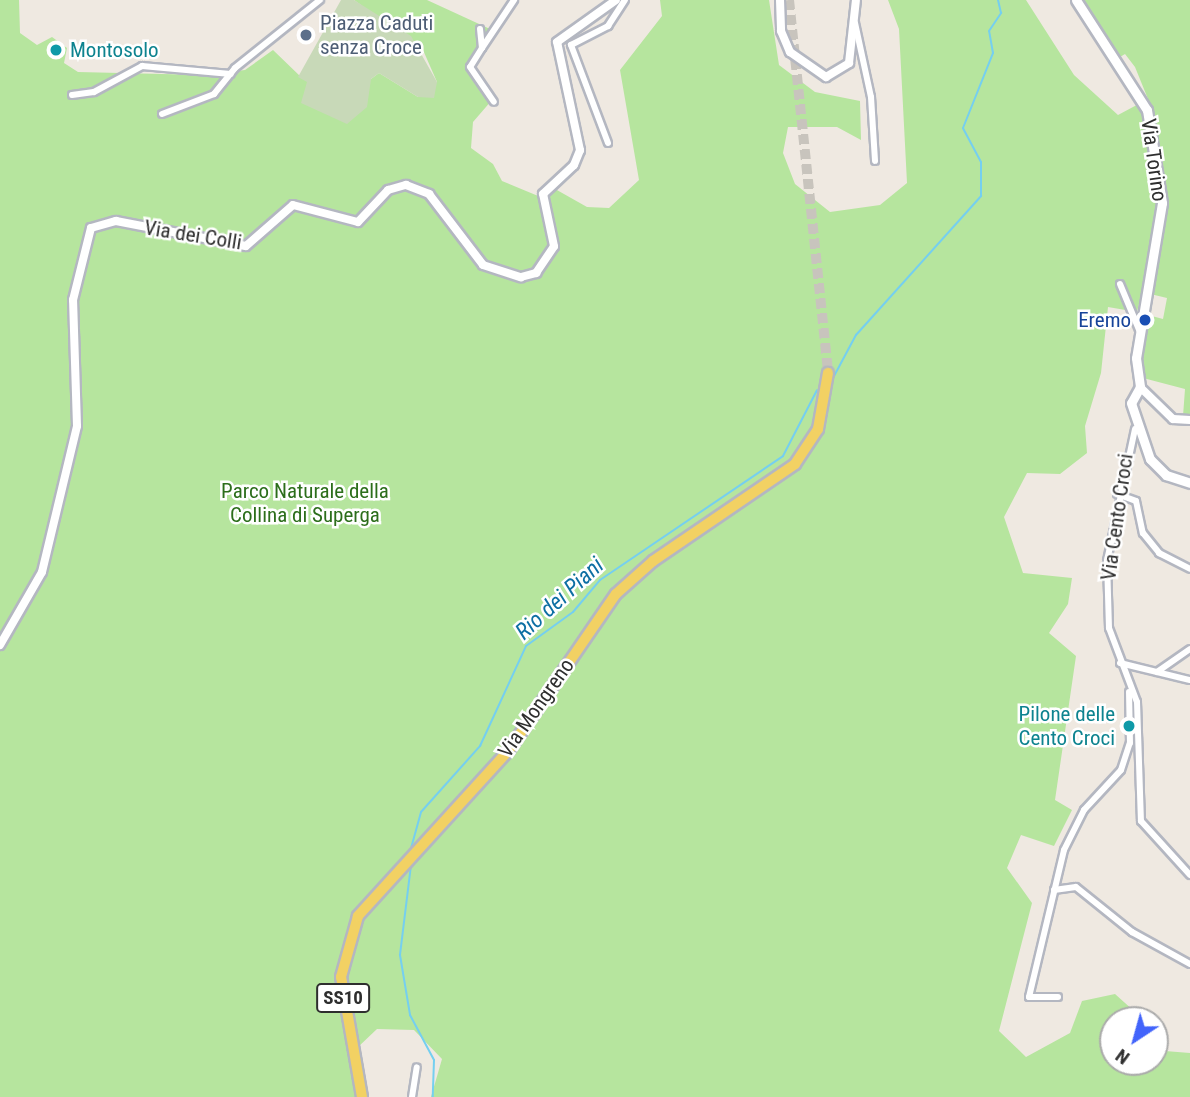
<!DOCTYPE html>
<style>
body{margin:0}
#map{position:relative;width:1190px;height:1097px;overflow:hidden;background:#efe9e1;font-family:"Roboto Condensed",sans-serif}
div>[style]{position:absolute}
.green>*{inset:0;background:#b6e59e}
.cemetery>*{inset:0;background:#c8d9b8}
.stream>*{height:2px;margin:-1px;padding:0 1px;transform-origin:1px;border-radius:1px;background:#75cff0}
.primary-tunnel>*{height:10px;margin-top:-5px;transform-origin:0;background:repeating-linear-gradient(90deg,#c8c4bd 0 10px,transparent 0 15px)}
.roads{filter:drop-shadow(2px 0 #b4b7c1) drop-shadow(-2px 0 #b4b7c1) drop-shadow(0 2px #b4b7c1) drop-shadow(0 -2px #b4b7c1)}
.minor>*{height:6px;margin:-3px;padding:0 3px;transform-origin:3px;border-radius:3px;background:#fff}
.tertiary>*{height:8px;margin:-4px;padding:0 4px;transform-origin:4px;border-radius:4px;background:#fff}
.secondary>*{height:9px;margin:-4.5px;padding:0 4.5px;transform-origin:4.5px;border-radius:4.5px;background:#fff}
.primary>*{height:10px;margin:-5px;padding:0 5px;transform-origin:5px;border-radius:5px;background:#f2d163}
.dots>*{width:19px;height:19px;translate:-50% -50%;box-sizing:border-box;border:4px solid #fff;border-radius:50%}
span{translate:-50% -50%;white-space:nowrap;text-align:center;line-height:1.15;-webkit-text-stroke:5px #fff;paint-order:stroke}
.shield-label span{padding:2px 5px;background:#fff;border:2px solid;border-radius:5px;-webkit-text-stroke-width:0}
.shield-label{font-size:19px;color:#2e2e2e;font-weight:700}
.service-label{font-size:21px;color:#4e5e75}
.left{translate:0 -50%;text-align:left}
.culture-label{font-size:21px;color:#0d838f}
.right{translate:-100% -50%;text-align:right}
.street-label{font-size:21px;color:#2e2e2e}
.transit-label{font-size:21px;color:#164399}
.park-label{font-size:21px;color:#2c6e1b}
.water-label{font-size:23px;color:#0d6fa3;font-style:italic}
.north{position:absolute;left:1099px;top:1006px;width:70px;height:70px;box-sizing:border-box;background:#fff;border:2px solid #ababab;border-radius:50%;rotate:216deg;font-size:19px;font-weight:700;line-height:28px;text-align:center;color:#2e2e2e}
.north::after{content:'';display:block;margin:auto;width:24px;height:32px;background:#4264fb;clip-path:polygon(50% 0,100% 100%,50% 72%,0 100%)}
</style>
<div id="map">
<div class="green">
<i style="clip-path:polygon(0 0,19px 0,20px 33px,37px 45px,52px 37px,67px 48px,64px 63px,78px 72px,204px 75px,245px 70px,273px 50px,301px 77px,371px 79px,379px 73px,418px 97px,437px 82px,423px 50px,354px 0,427px 0,490px 29px,467px 67px,492px 100px,473px 122px,471px 148px,493px 164px,502px 181px,543px 198px,548px 185px,587px 207px,609px 208px,639px 180px,620px 70px,662px 16px,660px 0,769px 0,779px 65px,815px 92px,860px 101px,861px 140px,837px 127px,788px 127px,783px 153px,795px 184px,830px 212px,880px 205px,907px 183px,899px 29px,888px 0,1026px 0,1074px 75px,1118px 115px,1148px 99px,1135px 67px,1125px 54px,1120px 57px,1084px 0,1190px 0,1190px 418px,1183px 416px,1185px 389px,1143px 378px,1139px 356px,1148px 315px,1163px 319px,1167px 298px,1142px 292px,1137px 312px,1108px 307px,1101px 373px,1085px 426px,1087px 453px,1060px 474px,1027px 473px,1004px 517px,1023px 573px,1072px 578px,1068px 604px,1049px 633px,1076px 656px,1055px 800px,1072px 810px,1054px 846px,1021px 835px,1007px 868px,1032px 903px,999px 1031px,1026px 1057px,1070px 1033px,1082px 1001px,1115px 994px,1144px 1020px,1113px 1020px,1113px 1062px,1155px 1062px,1155px 1031px,1165px 1051px,1190px 1053px,1190px 1097px,431px 1097px,442px 1059px,414px 1030px,377px 1029px,357px 1048px,358px 1097px,0 1097px)"></i>
</div>
<div class="cemetery">
<i style="clip-path:polygon(341px 0,354px 0,411px 36px,437px 82px,434px 98px,418px 97px,379px 73px,371px 79px,367px 107px,347px 124px,301px 103px,307px 82px,298px 77px)"></i>
</div>
<div class="stream">
<i style="left:833px;top:378px;width:49px;rotate:-61.9deg"></i>
<i style="left:856px;top:335px;width:187px;rotate:-48deg"></i>
<i style="left:981px;top:196px;width:34px;rotate:-90deg"></i>
<i style="left:981px;top:162px;width:38px;rotate:-118deg"></i>
<i style="left:963px;top:128px;width:81px;rotate:-68.2deg"></i>
<i style="left:993px;top:53px;width:22px;rotate:-100deg"></i>
<i style="left:989px;top:31px;width:22px;rotate:-56deg"></i>
<i style="left:1001px;top:13px;width:13px;rotate:-103deg"></i>
<i style="left:410px;top:852px;width:41px;rotate:-74.6deg"></i>
<i style="left:421px;top:812px;width:89px;rotate:-48.2deg"></i>
<i style="left:480px;top:746px;width:110px;rotate:-65.3deg"></i>
<i style="left:526px;top:646px;width:58px;rotate:-35.9deg"></i>
<i style="left:573px;top:612px;width:42px;rotate:-49.8deg"></i>
<i style="left:600px;top:580px;width:221px;rotate:-34.1deg"></i>
<i style="left:783px;top:456px;width:74px;rotate:-62.7deg"></i>
<i style="left:411px;top:865px;width:91px;rotate:97deg"></i>
<i style="left:400px;top:955px;width:61px;rotate:80.5deg"></i>
<i style="left:410px;top:1015px;width:51px;rotate:61.9deg"></i>
<i style="left:434px;top:1060px;width:37px;rotate:92deg"></i>
</div>
<div class="primary-tunnel">
<i style="left:789px;top:0;width:375px;rotate:84deg"></i>
</div>
<div class="roads">
<div class="minor">
<i style="left:855px;top:23px;width:76px;rotate:77.8deg"></i>
<i style="left:871px;top:97px;width:64px;rotate:86.4deg"></i>
<i style="left:480px;top:29px;width:19px;rotate:84deg"></i>
<i style="left:482px;top:48px;width:58px;rotate:-56.3deg"></i>
<i style="left:482px;top:48px;width:22px;rotate:122deg"></i>
<i style="left:470px;top:67px;width:42px;rotate:55.6deg"></i>
<i style="left:72px;top:95px;width:22px;rotate:-8deg"></i>
<i style="left:94px;top:92px;width:55px;rotate:-28.4deg"></i>
<i style="left:142px;top:66px;width:89px;rotate:5.1deg"></i>
<i style="left:162px;top:114px;width:56px;rotate:-21deg"></i>
<i style="left:214px;top:94px;width:33px;rotate:-51deg"></i>
<i style="left:235px;top:68px;width:109px;rotate:-38.7deg"></i>
<i style="left:608px;top:143px;width:105px;rotate:-110.7deg"></i>
<i style="left:571px;top:45px;width:42px;rotate:-27.2deg"></i>
<i style="left:608px;top:26px;width:31px;rotate:-57deg"></i>
<i style="left:1120px;top:284px;width:52px;rotate:67.4deg"></i>
<i style="left:1135px;top:429px;width:135px;rotate:102deg"></i>
<i style="left:1107px;top:561px;width:67px;rotate:88.3deg"></i>
<i style="left:1109px;top:628px;width:79px;rotate:69.3deg"></i>
<i style="left:1137px;top:702px;width:119px;rotate:88.1deg"></i>
<i style="left:1141px;top:821px;width:73px;rotate:47.8deg"></i>
<i style="left:1117px;top:494px;width:20px;rotate:20deg"></i>
<i style="left:1136px;top:501px;width:33px;rotate:78deg"></i>
<i style="left:1143px;top:533px;width:26px;rotate:51deg"></i>
<i style="left:1159px;top:553px;width:35px;rotate:27deg"></i>
<i style="left:1120px;top:663px;width:72px;rotate:13.7deg"></i>
<i style="left:1157px;top:672px;width:40px;rotate:-34.9deg"></i>
<i style="left:1054px;top:890px;width:22px;rotate:-8deg"></i>
<i style="left:1076px;top:887px;width:72px;rotate:38.8deg"></i>
<i style="left:1132px;top:932px;width:66px;rotate:28.9deg"></i>
<i style="left:1058px;top:997px;width:29px;rotate:180deg"></i>
<i style="left:1029px;top:997px;width:151px;rotate:-76.6deg"></i>
<i style="left:1064px;top:850px;width:45px;rotate:-63.4deg"></i>
<i style="left:1084px;top:810px;width:54px;rotate:-47.2deg"></i>
<i style="left:1121px;top:770px;width:28px;rotate:-72deg"></i>
<i style="left:1130px;top:743px;width:51px;rotate:-91.1deg"></i>
<i style="left:412px;top:1097px;width:30px;rotate:-81deg"></i>
</div>
<div class="tertiary">
<i style="left:780px;top:0;width:31px;rotate:88deg"></i>
<i style="left:781px;top:31px;width:23px;rotate:67deg"></i>
<i style="left:790px;top:52px;width:44px;rotate:34.8deg"></i>
<i style="left:826px;top:77px;width:27px;rotate:-31deg"></i>
<i style="left:849px;top:63px;width:63px;rotate:-83.7deg"></i>
<i style="left:1140px;top:387px;width:46px;rotate:44.1deg"></i>
<i style="left:1173px;top:419px;width:17px;rotate:3deg"></i>
<i style="left:0;top:645px;width:84px;rotate:-60.1deg"></i>
<i style="left:42px;top:572px;width:150px;rotate:-76.5deg"></i>
<i style="left:77px;top:426px;width:126px;rotate:-91.8deg"></i>
<i style="left:73px;top:300px;width:74px;rotate:-76deg"></i>
<i style="left:91px;top:228px;width:26px;rotate:-16deg"></i>
<i style="left:116px;top:221px;width:132px;rotate:10.9deg"></i>
<i style="left:246px;top:246px;width:62px;rotate:-41.1deg"></i>
<i style="left:293px;top:205px;width:67px;rotate:14.7deg"></i>
<i style="left:358px;top:222px;width:44px;rotate:-46.8deg"></i>
<i style="left:388px;top:190px;width:19px;rotate:-16deg"></i>
<i style="left:406px;top:185px;width:25px;rotate:21deg"></i>
<i style="left:429px;top:194px;width:89px;rotate:52.7deg"></i>
<i style="left:483px;top:265px;width:40px;rotate:18deg"></i>
<i style="left:521px;top:277px;width:16px;rotate:-15deg"></i>
<i style="left:536px;top:273px;width:32px;rotate:-56deg"></i>
<i style="left:554px;top:246px;width:53px;rotate:-101.9deg"></i>
<i style="left:543px;top:194px;width:42px;rotate:-43.1deg"></i>
<i style="left:574px;top:165px;width:16px;rotate:-68deg"></i>
<i style="left:580px;top:150px;width:110px;rotate:-102deg"></i>
<i style="left:557px;top:42px;width:72px;rotate:-35.4deg"></i>
</div>
<div class="secondary">
<i style="left:1076px;top:0;width:131px;rotate:57.2deg"></i>
<i style="left:1147px;top:110px;width:94px;rotate:80.8deg"></i>
<i style="left:1162px;top:203px;width:157px;rotate:99.5deg"></i>
<i style="left:1136px;top:358px;width:29px;rotate:82deg"></i>
<i style="left:1140px;top:387px;width:18px;rotate:119deg"></i>
<i style="left:1131px;top:403px;width:59px;rotate:71.3deg"></i>
<i style="left:1150px;top:459px;width:23px;rotate:45deg"></i>
<i style="left:1166px;top:475px;width:25px;rotate:18deg"></i>
</div>
<div class="primary">
<i style="left:362px;top:1097px;width:122px;rotate:-99.9deg"></i>
<i style="left:341px;top:977px;width:63px;rotate:-74.4deg"></i>
<i style="left:358px;top:916px;width:224px;rotate:-47.7deg"></i>
<i style="left:509px;top:750px;width:189px;rotate:-55.6deg"></i>
<i style="left:616px;top:594px;width:50px;rotate:-41.7deg"></i>
<i style="left:653px;top:561px;width:172px;rotate:-34.3deg"></i>
<i style="left:795px;top:464px;width:42px;rotate:-56.7deg"></i>
<i style="left:818px;top:429px;width:57px;rotate:-79.9deg"></i>
</div>
</div>
<div class="dots">
<i style="left:306px;top:35px;background:#5c6f8a"></i>
<i style="left:56px;top:50px;background:#0f9aa8"></i>
<i style="left:1145px;top:320px;background:#1a4fb4"></i>
<i style="left:1129px;top:726px;background:#0f9aa8"></i>
</div>
<div class="shield-label">
<span style="left:343px;top:998px">SS10</span>
</div>
<div class="service-label">
<span class="left" style="left:320px;top:35px">Piazza Caduti<br>senza Croce</span>
</div>
<div class="culture-label">
<span class="left" style="left:70px;top:50px">Montosolo</span>
<span class="right" style="left:1115px;top:726px">Pilone delle<br>Cento Croci</span>
</div>
<div class="street-label">
<span style="left:1154px;top:160px;rotate:82deg">Via Torino</span>
<span style="left:193px;top:235px;rotate:9deg">Via dei Colli</span>
<span style="left:1117px;top:517px;rotate:-82deg">Via Cento Croci</span>
<span style="left:536px;top:708px;rotate:-55deg">Via Mongreno</span>
</div>
<div class="transit-label">
<span class="right" style="left:1131px;top:320px">Eremo</span>
</div>
<div class="park-label">
<span style="left:305px;top:503px">Parco Naturale della<br>Collina di Superga</span>
</div>
<div class="water-label">
<span style="left:560px;top:599px;rotate:-42deg">Rio dei Piani</span>
</div>
<div class="north">N</div>
</div>
